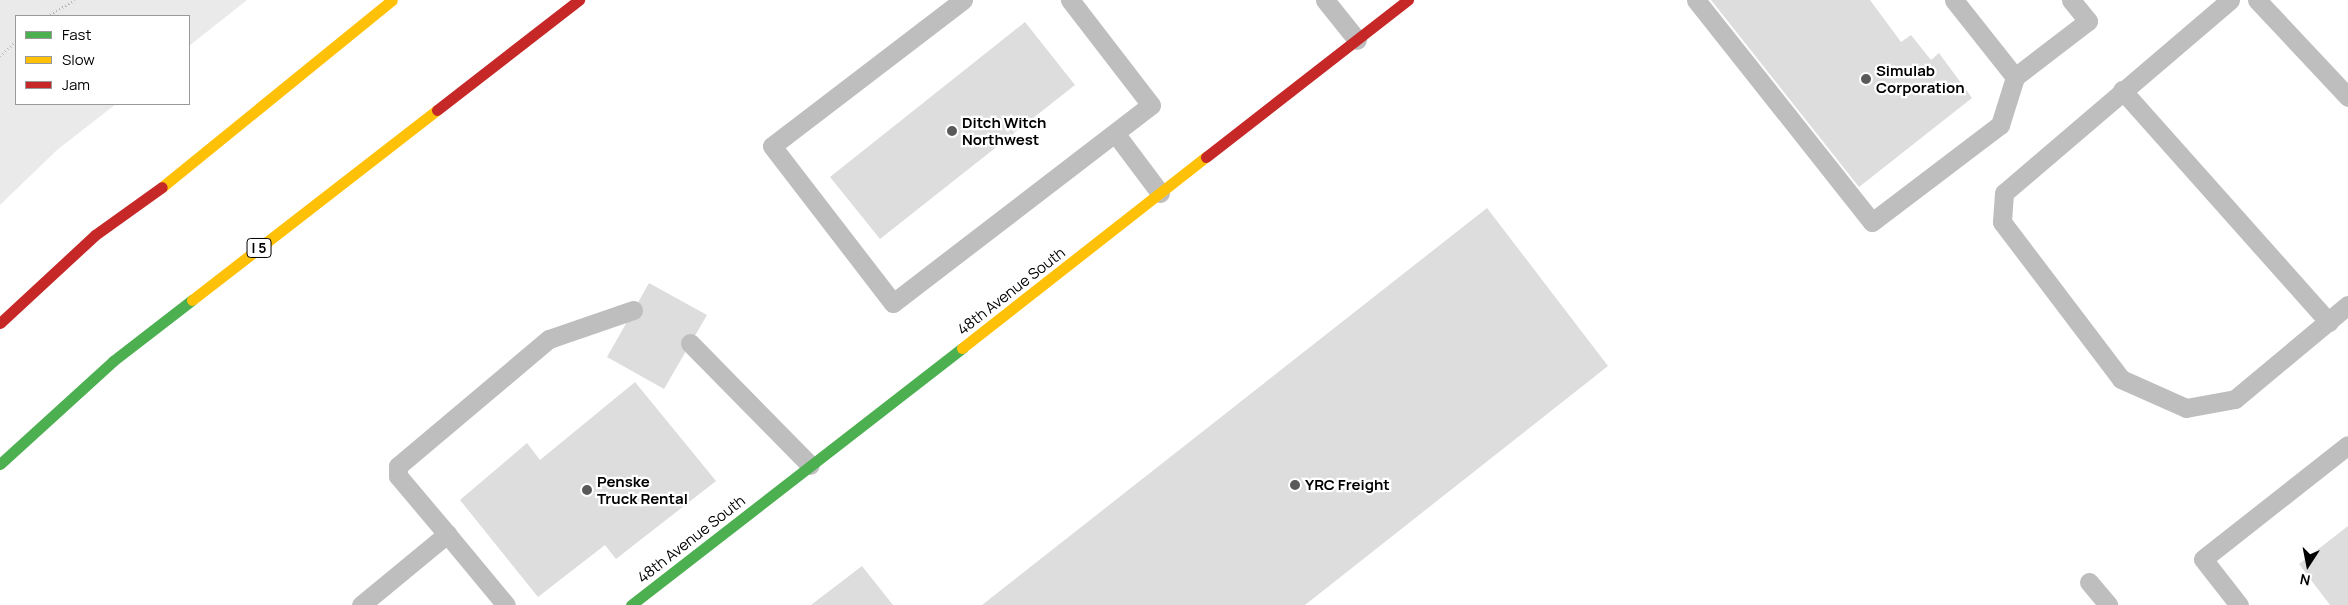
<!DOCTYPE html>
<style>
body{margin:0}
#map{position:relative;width:2348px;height:605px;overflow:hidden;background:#fff;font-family:Manrope,sans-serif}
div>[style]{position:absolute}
.green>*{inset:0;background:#eaeaea}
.building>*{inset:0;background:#ddd}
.path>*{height:3px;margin-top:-1.5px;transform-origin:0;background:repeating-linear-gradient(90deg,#b8b8b8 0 1px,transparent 0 3.5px)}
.lane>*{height:19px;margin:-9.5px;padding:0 9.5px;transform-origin:9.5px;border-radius:9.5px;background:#bebebe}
.fast>*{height:11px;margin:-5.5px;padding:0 5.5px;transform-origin:5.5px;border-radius:5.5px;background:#4caf50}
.slow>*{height:11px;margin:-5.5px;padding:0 5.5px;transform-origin:5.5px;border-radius:5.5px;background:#ffc107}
.jam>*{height:11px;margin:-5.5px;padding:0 5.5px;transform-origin:5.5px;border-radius:5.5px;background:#c62828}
.dots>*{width:14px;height:14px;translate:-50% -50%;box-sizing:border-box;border:2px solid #fff;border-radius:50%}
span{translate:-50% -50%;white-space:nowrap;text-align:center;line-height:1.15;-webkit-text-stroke:4.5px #fff;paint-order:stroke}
.shield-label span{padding:1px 4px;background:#fff;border:1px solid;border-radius:4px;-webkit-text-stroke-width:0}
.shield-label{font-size:14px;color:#000;font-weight:700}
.poi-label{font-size:15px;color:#000;font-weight:700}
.left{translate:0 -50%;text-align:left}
.street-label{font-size:15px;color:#000}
.legend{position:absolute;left:15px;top:15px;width:175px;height:90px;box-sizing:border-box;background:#fff;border:1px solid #999;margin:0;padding:6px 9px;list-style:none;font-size:15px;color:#000}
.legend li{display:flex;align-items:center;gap:10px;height:25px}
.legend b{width:25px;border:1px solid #999}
.north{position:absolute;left:2283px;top:540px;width:50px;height:50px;-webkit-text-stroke:4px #fff;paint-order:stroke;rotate:191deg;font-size:14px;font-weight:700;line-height:20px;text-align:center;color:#000}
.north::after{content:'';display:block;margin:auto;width:18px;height:22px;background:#000;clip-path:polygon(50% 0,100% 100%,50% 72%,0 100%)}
</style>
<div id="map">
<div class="green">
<i style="clip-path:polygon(0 0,247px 0,189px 46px,189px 16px,16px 16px,16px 104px,116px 104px,57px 150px,0 205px)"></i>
</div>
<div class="building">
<i style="clip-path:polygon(1711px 0,1870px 0,1901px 42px,1911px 35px,1931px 60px,1939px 53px,1972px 98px,1859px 187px)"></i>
<i style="clip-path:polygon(1025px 22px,1075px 85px,880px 239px,830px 177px)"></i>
<i style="clip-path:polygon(1487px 208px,1608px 366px,1305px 605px,982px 605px)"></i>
<i style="clip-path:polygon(649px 283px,707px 315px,664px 389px,607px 357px)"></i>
<i style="clip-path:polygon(635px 382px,716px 481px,616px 559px,605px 545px,538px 597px,460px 500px,527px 443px,540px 460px)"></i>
<i style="clip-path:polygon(2348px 526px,2348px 605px,2330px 605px,2299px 564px)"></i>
<i style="clip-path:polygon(862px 566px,893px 605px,811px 605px)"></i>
</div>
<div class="path">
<i style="left:47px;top:16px;width:32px;rotate:-30deg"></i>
<i style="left:0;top:56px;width:22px;rotate:-43deg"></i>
</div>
<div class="lane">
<i style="left:963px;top:0;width:240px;rotate:142.6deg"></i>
<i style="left:772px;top:146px;width:198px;rotate:52.4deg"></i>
<i style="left:893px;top:303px;width:325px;rotate:-37.5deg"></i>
<i style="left:1151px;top:105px;width:133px;rotate:-127.6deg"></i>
<i style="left:1325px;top:0;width:51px;rotate:51.3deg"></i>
<i style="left:1696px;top:0;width:283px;rotate:51.6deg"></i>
<i style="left:1872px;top:222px;width:161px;rotate:-37.2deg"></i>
<i style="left:2000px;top:125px;width:50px;rotate:-72.6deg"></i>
<i style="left:1954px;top:0;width:98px;rotate:51.6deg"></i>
<i style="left:2015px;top:77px;width:92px;rotate:-37.5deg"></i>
<i style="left:2088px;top:21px;width:27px;rotate:-129deg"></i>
<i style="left:2230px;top:0;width:297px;rotate:139.5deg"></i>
<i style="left:2004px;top:193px;width:29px;rotate:94deg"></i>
<i style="left:2002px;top:222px;width:197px;rotate:52.8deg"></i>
<i style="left:2121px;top:379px;width:71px;rotate:24deg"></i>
<i style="left:2186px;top:408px;width:50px;rotate:-10.4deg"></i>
<i style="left:2235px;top:399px;width:147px;rotate:-39.8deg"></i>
<i style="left:2257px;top:0;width:133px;rotate:46.8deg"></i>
<i style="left:2122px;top:90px;width:311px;rotate:48.3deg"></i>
<i style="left:1115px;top:133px;width:75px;rotate:53.1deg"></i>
<i style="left:690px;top:343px;width:171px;rotate:45.5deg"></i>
<i style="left:447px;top:534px;width:76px;rotate:-130.2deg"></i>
<i style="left:398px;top:476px;width:10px;rotate:-90deg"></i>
<i style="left:398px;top:466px;width:197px;rotate:-40.1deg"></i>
<i style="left:549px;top:339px;width:89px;rotate:-19deg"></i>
<i style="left:2089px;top:582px;width:30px;rotate:50deg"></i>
<i style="left:361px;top:605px;width:112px;rotate:-39.5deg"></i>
<i style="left:447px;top:534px;width:92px;rotate:50.3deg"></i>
<i style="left:2239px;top:605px;width:58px;rotate:-128deg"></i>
<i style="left:2203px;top:559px;width:184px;rotate:-38.2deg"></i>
</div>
<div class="fast">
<i style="left:0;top:464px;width:153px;rotate:-42.3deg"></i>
<i style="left:113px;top:361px;width:100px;rotate:-37.7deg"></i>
<i style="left:631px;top:605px;width:419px;rotate:-37.8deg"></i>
</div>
<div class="slow">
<i style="left:162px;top:187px;width:296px;rotate:-39.1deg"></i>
<i style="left:192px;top:300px;width:310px;rotate:-37.8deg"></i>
<i style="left:962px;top:348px;width:310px;rotate:-38.1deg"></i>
</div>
<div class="jam">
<i style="left:437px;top:110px;width:180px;rotate:-37.8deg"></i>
<i style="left:1206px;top:157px;width:256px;rotate:-37.9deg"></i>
<i style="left:0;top:323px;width:129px;rotate:-42.8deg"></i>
<i style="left:95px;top:235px;width:82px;rotate:-35.6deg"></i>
</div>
<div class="dots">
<i style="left:1866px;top:79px;background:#595959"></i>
<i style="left:952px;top:131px;background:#595959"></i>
<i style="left:1295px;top:485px;background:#595959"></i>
<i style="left:587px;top:490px;background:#595959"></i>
</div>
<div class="shield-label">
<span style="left:259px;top:248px">I 5</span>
</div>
<div class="poi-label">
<span class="left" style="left:1876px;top:79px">Simulab<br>Corporation</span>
<span class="left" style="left:962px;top:131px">Ditch Witch<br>Northwest</span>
<span class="left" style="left:597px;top:490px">Penske<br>Truck Rental</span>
<span class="left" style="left:1305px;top:485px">YRC Freight</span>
</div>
<div class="street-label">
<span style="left:1011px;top:291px;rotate:-38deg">48th Avenue South</span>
<span style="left:691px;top:539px;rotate:-38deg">48th Avenue South</span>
</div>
<ul class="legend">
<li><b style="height:6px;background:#4caf50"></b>Fast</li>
<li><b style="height:6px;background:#ffc107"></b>Slow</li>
<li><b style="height:6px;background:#c62828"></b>Jam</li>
</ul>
<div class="north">N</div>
</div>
